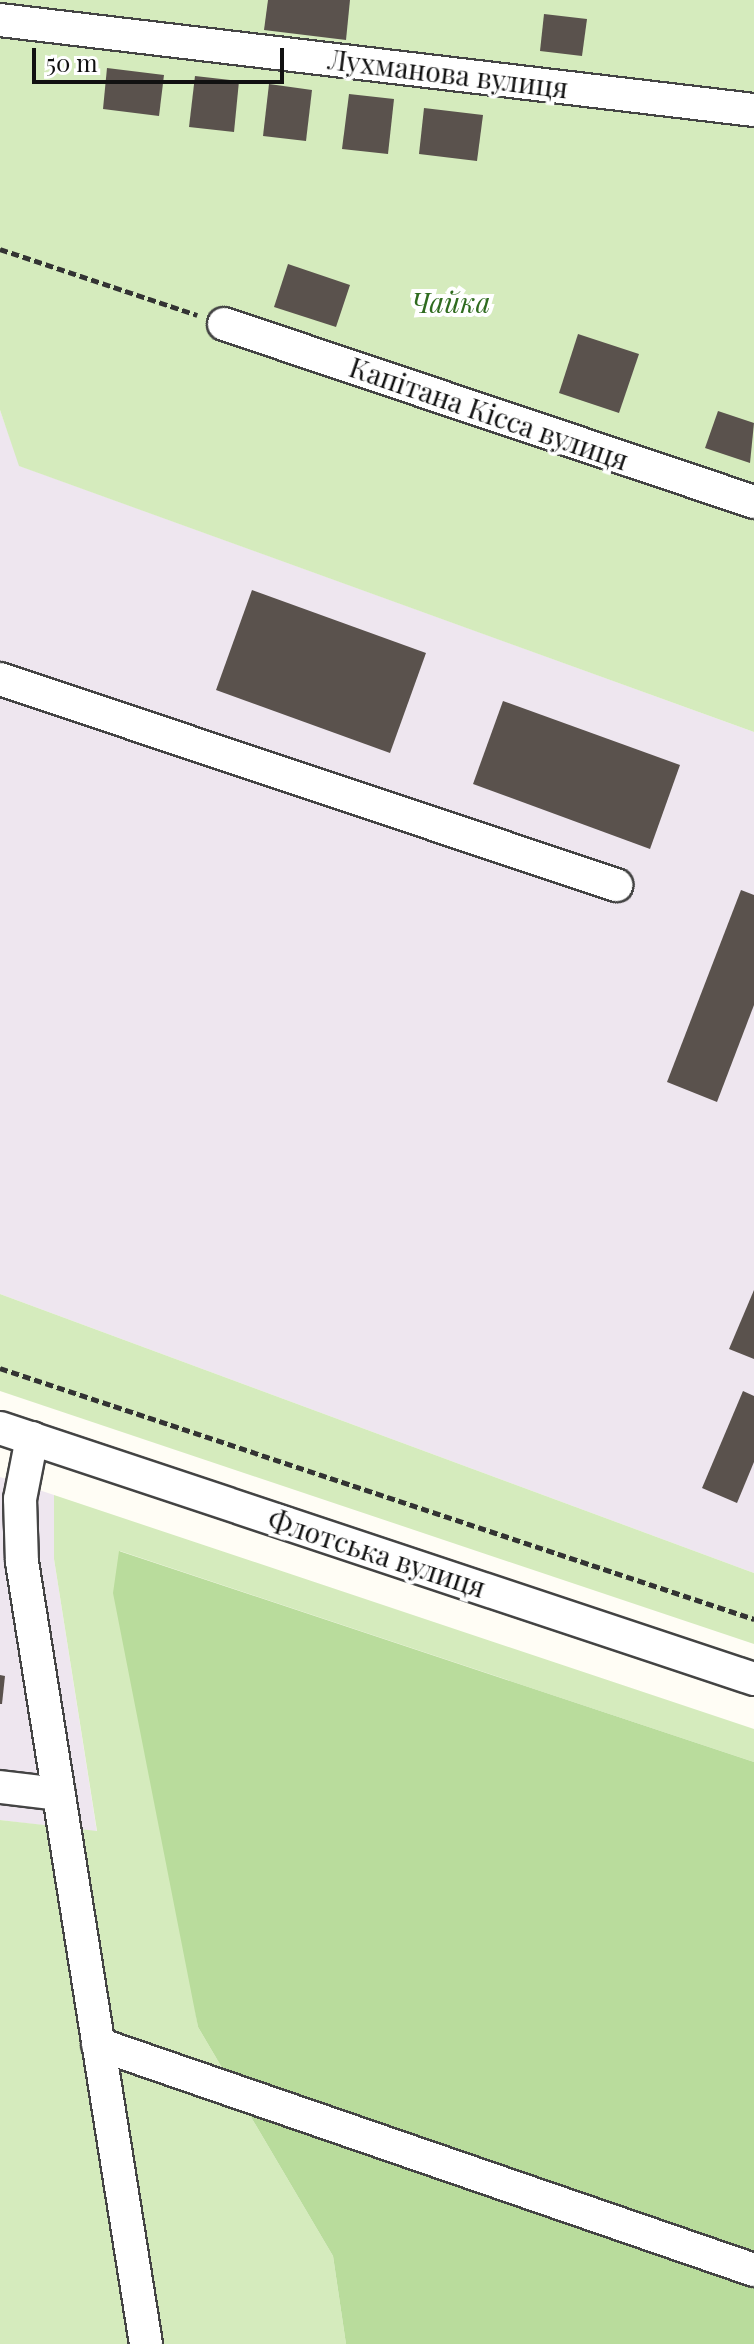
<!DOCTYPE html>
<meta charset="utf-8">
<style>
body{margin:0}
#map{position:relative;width:754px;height:2344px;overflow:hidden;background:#fffdf5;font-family:"Playfair Display",serif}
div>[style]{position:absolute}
.industrial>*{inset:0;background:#eee6ef}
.green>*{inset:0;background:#d5ebbd}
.forest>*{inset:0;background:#b9dc9c}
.building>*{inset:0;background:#5a524d}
.path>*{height:5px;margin-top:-2.5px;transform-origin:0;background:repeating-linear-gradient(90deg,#333 0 8px,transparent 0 12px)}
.roads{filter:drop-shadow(2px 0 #444) drop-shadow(-2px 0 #444) drop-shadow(0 2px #444) drop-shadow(0 -2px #444)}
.minor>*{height:32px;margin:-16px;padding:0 16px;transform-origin:16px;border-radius:16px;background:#fff}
span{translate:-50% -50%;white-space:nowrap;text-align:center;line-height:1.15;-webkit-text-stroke:8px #fff;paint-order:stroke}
.street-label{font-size:28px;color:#111}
.park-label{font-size:28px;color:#2f6b1f;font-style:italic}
.scale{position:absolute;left:32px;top:48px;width:252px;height:36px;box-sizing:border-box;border:4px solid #111;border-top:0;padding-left:10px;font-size:24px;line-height:28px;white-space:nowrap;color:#111;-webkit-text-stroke:6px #fff;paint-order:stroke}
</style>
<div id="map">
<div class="industrial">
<i style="clip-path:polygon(0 410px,20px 466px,754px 732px,754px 1573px,0 1294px)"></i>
<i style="clip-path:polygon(0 1477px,54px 1495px,54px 1559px,97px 1832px,0 1820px)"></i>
</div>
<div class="green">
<i style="clip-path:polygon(0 0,754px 0,754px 732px,19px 466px,0 410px)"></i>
<i style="clip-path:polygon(0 1294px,754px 1573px,754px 1644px,0 1391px)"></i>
<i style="clip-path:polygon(54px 1495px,754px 1729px,754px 1762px,120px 1551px,198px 2027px,333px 2256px,346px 2344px,0 2344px,0 1820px,97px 1831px,54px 1559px)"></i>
</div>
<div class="forest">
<i style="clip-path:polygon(119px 1551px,754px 1762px,754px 2344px,346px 2344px,333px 2256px,198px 2027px,113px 1593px)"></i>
</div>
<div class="building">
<i style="clip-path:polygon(268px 0,350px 0,346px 40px,264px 30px)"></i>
<i style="clip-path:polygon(544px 14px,587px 19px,582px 56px,540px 51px)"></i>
<i style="clip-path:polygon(107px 68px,164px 75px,159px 116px,103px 109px)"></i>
<i style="clip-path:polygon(195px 76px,239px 81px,234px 132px,189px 127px)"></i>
<i style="clip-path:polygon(269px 84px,312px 90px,306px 141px,263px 136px)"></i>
<i style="clip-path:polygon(349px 94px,394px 99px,388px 154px,342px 149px)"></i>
<i style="clip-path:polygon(424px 108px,483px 115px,477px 161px,419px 154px)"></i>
<i style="clip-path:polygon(288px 264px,350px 285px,336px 327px,274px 307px)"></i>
<i style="clip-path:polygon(578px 334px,639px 354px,619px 413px,559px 393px)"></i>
<i style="clip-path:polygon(718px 411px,754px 423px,750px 463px,705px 448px)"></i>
<i style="clip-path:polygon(252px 590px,426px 653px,390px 753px,216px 690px)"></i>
<i style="clip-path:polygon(503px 701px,680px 765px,650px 849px,473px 784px)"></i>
<i style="clip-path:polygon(741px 890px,754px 895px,754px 1005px,717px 1102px,667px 1082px)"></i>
<i style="clip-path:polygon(754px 1290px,754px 1359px,729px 1349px)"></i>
<i style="clip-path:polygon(743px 1391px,754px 1396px,754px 1462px,737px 1503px,702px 1488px)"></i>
<i style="clip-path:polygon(0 1675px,5px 1676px,2px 1704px,0 1704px)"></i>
</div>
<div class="path">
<i style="left:0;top:249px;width:208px;rotate:18.5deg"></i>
<i style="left:0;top:1368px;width:795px;rotate:18.41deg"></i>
</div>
<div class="roads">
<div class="minor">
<i style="left:0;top:20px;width:759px;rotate:6.81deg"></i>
<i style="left:224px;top:324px;width:559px;rotate:18.56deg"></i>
<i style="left:0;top:679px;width:650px;rotate:18.49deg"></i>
<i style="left:0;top:1428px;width:795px;rotate:18.41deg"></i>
<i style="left:32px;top:1438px;width:62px;rotate:101.1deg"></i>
<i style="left:20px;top:1499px;width:63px;rotate:88.2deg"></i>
<i style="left:22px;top:1562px;width:792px;rotate:80.99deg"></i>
<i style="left:0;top:1787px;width:59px;rotate:6.8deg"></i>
<i style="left:98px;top:2044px;width:694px;rotate:19.01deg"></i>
</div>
</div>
<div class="street-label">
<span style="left:448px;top:73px;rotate:7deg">Лухманова вулиця</span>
<span style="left:489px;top:413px;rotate:19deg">Капітана Кісса вулиця</span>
<span style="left:377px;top:1553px;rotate:18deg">Флотська вулиця</span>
</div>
<div class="park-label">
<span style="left:451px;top:302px">Чайка</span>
</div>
<div class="scale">50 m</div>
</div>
